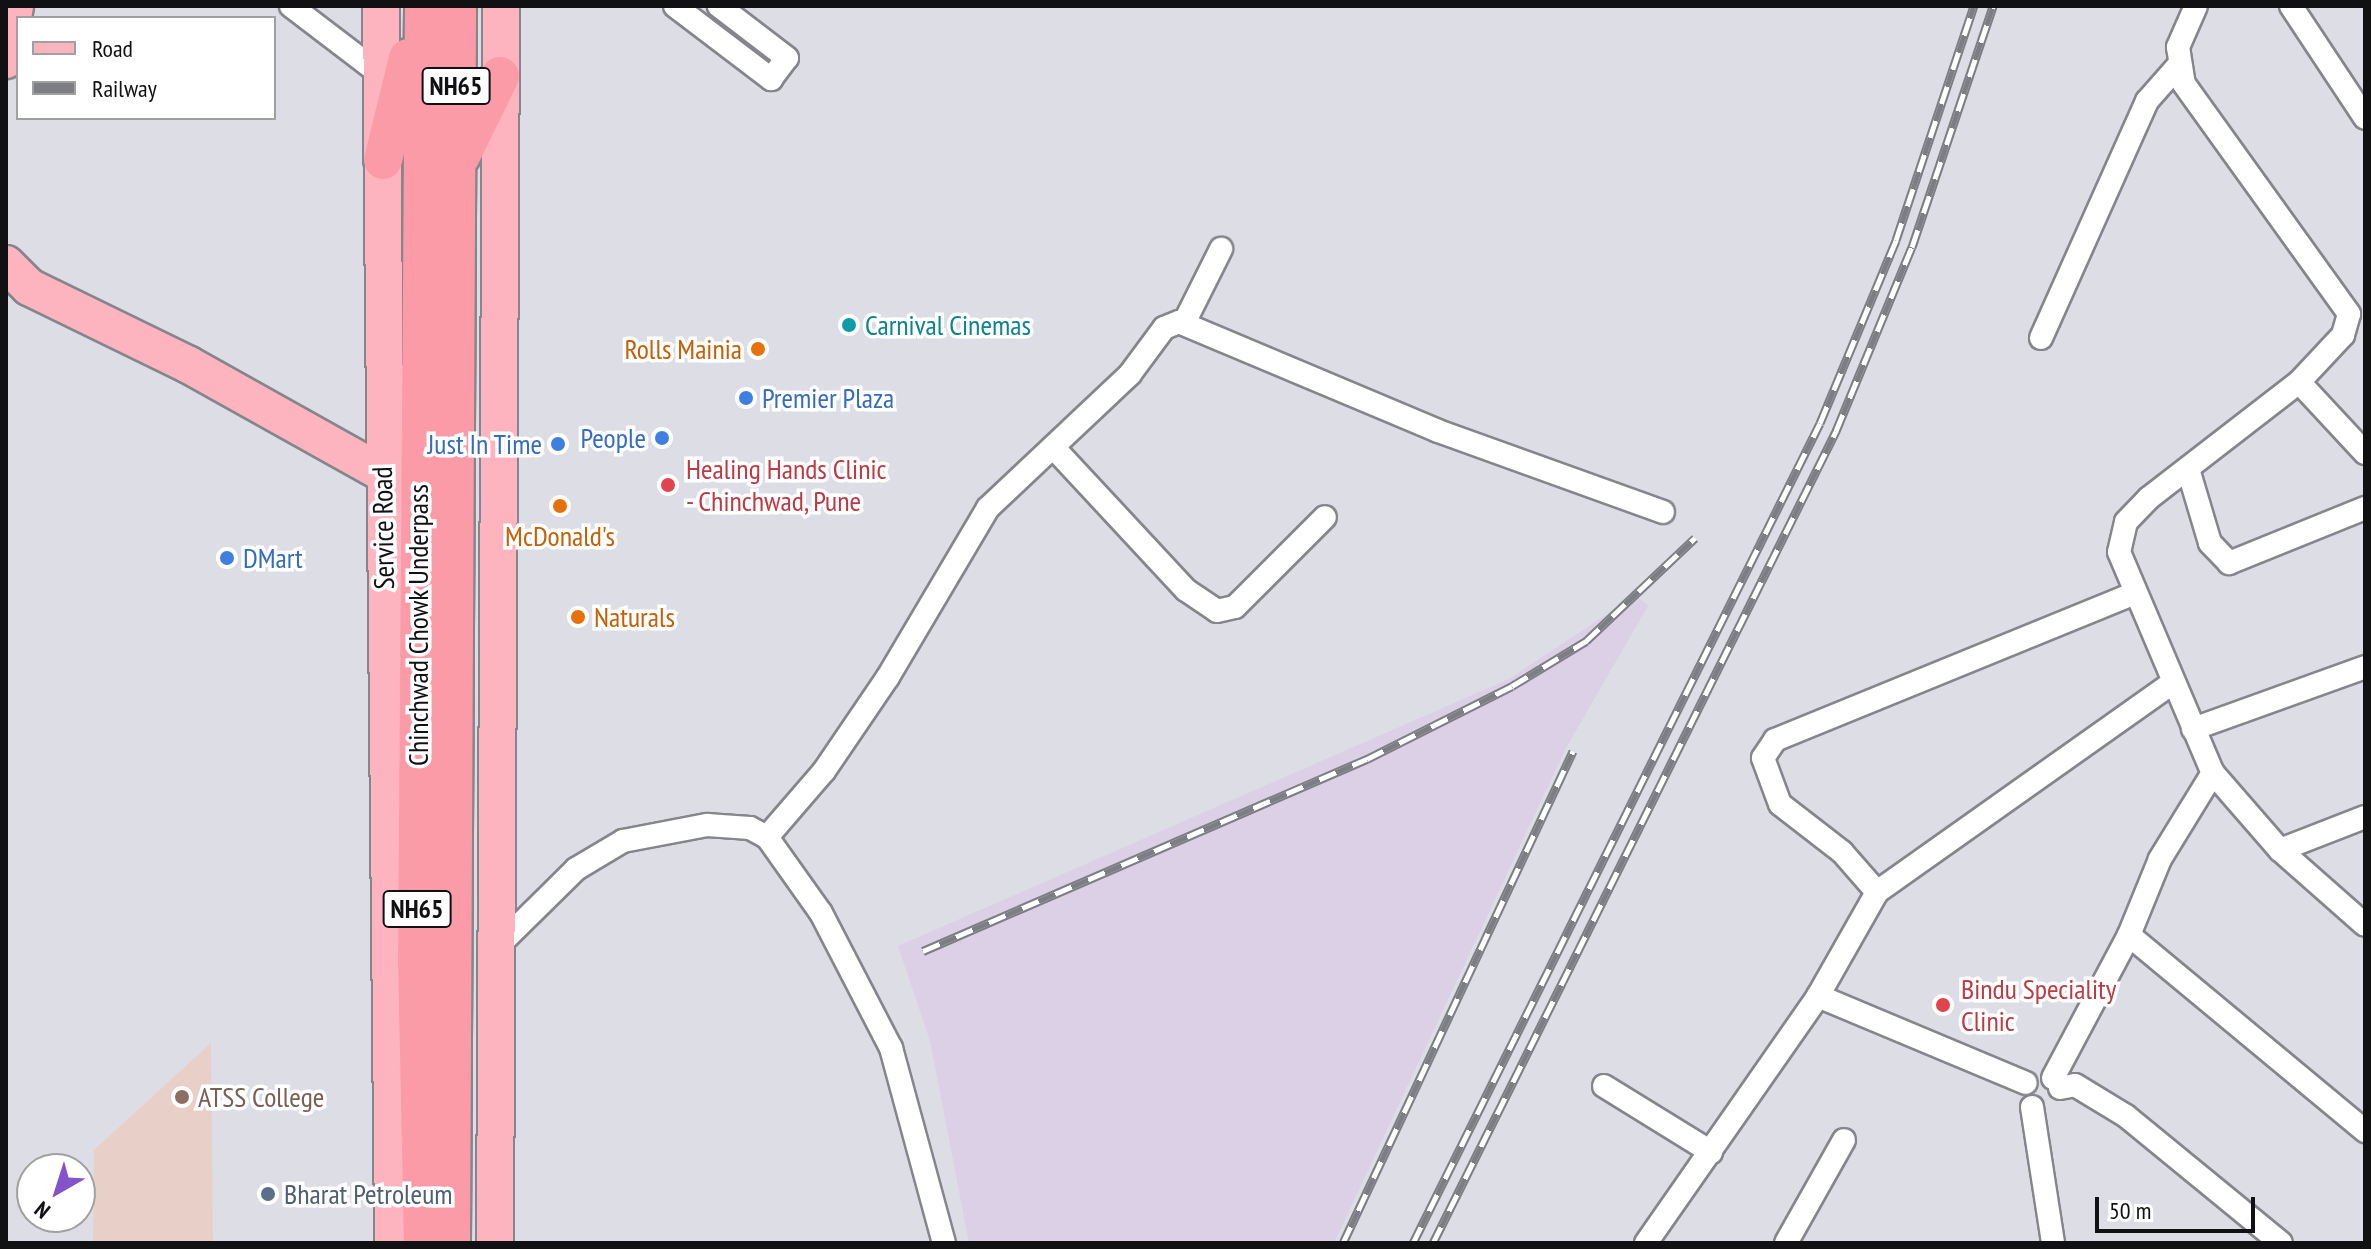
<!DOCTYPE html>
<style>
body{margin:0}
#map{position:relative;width:2371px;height:1249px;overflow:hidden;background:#dddee5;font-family:"PT Sans Narrow",sans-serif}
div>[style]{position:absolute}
.industrial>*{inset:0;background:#dbd0e5}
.education>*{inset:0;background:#e8cfc8}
.roads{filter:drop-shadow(2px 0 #85858c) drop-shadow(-2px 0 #85858c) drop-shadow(0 2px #85858c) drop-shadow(0 -2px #85858c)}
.minor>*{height:22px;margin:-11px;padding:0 11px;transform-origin:11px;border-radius:11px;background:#fff}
.primary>*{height:36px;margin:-18px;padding:0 18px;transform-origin:18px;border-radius:18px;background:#fdb4be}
.trunk>*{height:38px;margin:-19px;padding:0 19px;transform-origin:19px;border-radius:19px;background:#fc9ba8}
.rail>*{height:9px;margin-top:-4.5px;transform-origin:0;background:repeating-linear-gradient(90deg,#fff 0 18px,#7d7e83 0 36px);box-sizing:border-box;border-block:2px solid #7d7e83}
.dots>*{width:22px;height:22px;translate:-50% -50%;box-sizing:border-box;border:4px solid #fff;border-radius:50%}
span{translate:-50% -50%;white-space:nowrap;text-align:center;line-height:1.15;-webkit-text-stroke:7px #fff;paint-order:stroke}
.shield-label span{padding:2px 6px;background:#fff;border:2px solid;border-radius:6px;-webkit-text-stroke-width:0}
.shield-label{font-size:26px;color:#111114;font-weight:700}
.culture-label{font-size:28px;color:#0d838f}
.left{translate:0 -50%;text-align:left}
.food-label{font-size:28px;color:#c56008}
.right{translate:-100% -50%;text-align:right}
.shop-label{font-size:28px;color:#366cbe}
.health-label{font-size:28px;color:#be3a42}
.street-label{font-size:28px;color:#111114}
.education-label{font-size:28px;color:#785e54}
.service-label{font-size:28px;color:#4e5e75}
.frame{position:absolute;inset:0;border:8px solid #111114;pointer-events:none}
.legend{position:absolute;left:16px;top:16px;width:260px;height:104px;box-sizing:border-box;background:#fff;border:2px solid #a0a0a1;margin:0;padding:10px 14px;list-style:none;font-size:24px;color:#111114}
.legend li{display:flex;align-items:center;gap:16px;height:40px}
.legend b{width:40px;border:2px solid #a0a0a1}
.north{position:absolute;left:16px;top:1153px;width:80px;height:80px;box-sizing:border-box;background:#fff;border:2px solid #a0a0a1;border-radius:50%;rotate:219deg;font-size:22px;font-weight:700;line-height:32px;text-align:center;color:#111114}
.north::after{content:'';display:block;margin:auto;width:28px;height:36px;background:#8353cb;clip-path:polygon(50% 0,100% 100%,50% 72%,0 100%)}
.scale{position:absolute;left:2095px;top:1197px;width:160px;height:36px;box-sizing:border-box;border:4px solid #111114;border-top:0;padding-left:10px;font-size:24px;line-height:28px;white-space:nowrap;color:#111114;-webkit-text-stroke:6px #fff;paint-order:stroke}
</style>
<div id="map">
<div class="industrial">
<i style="clip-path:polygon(1636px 595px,1648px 606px,1566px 748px,1334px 1243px,969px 1243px,930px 1041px,898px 946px,1509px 679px)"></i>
</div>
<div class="education">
<i style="clip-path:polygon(211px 1043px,213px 1243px,93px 1243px,94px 1150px)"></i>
</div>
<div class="roads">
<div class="minor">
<i style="left:291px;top:6px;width:116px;rotate:37.3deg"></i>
<i style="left:675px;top:6px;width:121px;rotate:37.2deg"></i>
<i style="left:771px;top:79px;width:26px;rotate:-53deg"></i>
<i style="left:787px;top:58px;width:86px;rotate:-142.6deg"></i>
<i style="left:2196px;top:6px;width:45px;rotate:113.7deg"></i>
<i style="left:2178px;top:47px;width:37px;rotate:81deg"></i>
<i style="left:2184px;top:84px;width:283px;rotate:54.3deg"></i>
<i style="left:2349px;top:314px;width:22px;rotate:106deg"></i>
<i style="left:2343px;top:335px;width:64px;rotate:133.1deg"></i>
<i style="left:2299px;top:382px;width:190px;rotate:142.3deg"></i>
<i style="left:2149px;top:498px;width:33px;rotate:134deg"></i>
<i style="left:2126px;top:522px;width:31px;rotate:103deg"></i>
<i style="left:2119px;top:552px;width:240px;rotate:67deg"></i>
<i style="left:2213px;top:773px;width:102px;rotate:49deg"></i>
<i style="left:2280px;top:850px;width:113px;rotate:41.4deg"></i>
<i style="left:2291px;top:6px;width:134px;rotate:56.5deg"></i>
<i style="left:1184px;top:323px;width:83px;rotate:-63.4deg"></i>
<i style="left:2041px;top:338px;width:260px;rotate:-65.9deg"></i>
<i style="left:2147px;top:101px;width:45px;rotate:-48.6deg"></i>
<i style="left:2299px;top:382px;width:97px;rotate:47.1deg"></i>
<i style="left:1053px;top:447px;width:195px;rotate:47.1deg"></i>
<i style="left:1186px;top:590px;width:37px;rotate:34deg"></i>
<i style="left:1217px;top:611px;width:18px;rotate:-13deg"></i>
<i style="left:1235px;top:607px;width:127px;rotate:-45deg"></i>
<i style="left:2188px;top:469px;width:77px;rotate:73.4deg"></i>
<i style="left:2210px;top:543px;width:28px;rotate:46deg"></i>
<i style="left:2229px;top:563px;width:147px;rotate:-22deg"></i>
<i style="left:2193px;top:729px;width:183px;rotate:-19.8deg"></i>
<i style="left:767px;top:837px;width:87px;rotate:-49.2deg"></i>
<i style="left:824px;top:771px;width:114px;rotate:-55.8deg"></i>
<i style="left:888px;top:677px;width:196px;rotate:-59.4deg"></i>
<i style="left:988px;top:508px;width:195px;rotate:-43.3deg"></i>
<i style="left:1130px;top:374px;width:57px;rotate:-53.5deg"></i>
<i style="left:1164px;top:328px;width:16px;rotate:-22deg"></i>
<i style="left:1179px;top:322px;width:281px;rotate:22.8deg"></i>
<i style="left:1438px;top:431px;width:239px;rotate:19.8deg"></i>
<i style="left:2280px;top:850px;width:91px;rotate:-21.2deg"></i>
<i style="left:1877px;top:892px;width:53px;rotate:-131.2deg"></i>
<i style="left:1842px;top:852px;width:78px;rotate:-142.3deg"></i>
<i style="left:1780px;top:804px;width:49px;rotate:-110.3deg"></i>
<i style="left:1763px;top:758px;width:22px;rotate:-56deg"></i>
<i style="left:1775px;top:740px;width:387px;rotate:-22.2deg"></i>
<i style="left:2129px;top:935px;width:307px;rotate:39.7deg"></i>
<i style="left:496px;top:948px;width:112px;rotate:-44.6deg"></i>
<i style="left:576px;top:869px;width:55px;rotate:-30.8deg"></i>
<i style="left:623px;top:841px;width:86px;rotate:-10.8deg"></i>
<i style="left:707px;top:825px;width:43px;rotate:4deg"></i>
<i style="left:750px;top:828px;width:19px;rotate:28deg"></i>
<i style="left:767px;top:837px;width:93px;rotate:54.6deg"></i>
<i style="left:821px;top:913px;width:152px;rotate:62.6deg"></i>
<i style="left:891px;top:1048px;width:202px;rotate:74.8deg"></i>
<i style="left:1818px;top:996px;width:225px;rotate:22.7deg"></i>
<i style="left:2053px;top:1078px;width:162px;rotate:-62deg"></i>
<i style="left:2129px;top:935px;width:82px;rotate:-67.8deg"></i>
<i style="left:2160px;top:859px;width:101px;rotate:-58.4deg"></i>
<i style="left:1604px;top:1086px;width:126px;rotate:31.7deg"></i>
<i style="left:2060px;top:1088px;width:15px;rotate:-11deg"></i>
<i style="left:2075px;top:1085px;width:60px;rotate:31.3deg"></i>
<i style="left:2126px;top:1116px;width:200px;rotate:39.3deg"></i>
<i style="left:2032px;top:1107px;width:138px;rotate:81.2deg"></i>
<i style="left:1646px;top:1243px;width:301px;rotate:-55.1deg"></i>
<i style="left:1818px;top:996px;width:120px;rotate:-60.4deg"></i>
<i style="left:1877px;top:892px;width:362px;rotate:-35.3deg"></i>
<i style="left:1786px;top:1243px;width:118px;rotate:-60.6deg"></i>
</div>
<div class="primary">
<i style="left:381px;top:6px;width:1237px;rotate:89.44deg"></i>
<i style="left:6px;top:60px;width:55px;rotate:-80.5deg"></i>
<i style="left:6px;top:264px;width:33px;rotate:45deg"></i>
<i style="left:29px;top:287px;width:178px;rotate:26deg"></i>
<i style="left:189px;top:365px;width:221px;rotate:29.2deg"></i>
<i style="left:495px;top:1243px;width:1237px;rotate:-89.72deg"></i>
</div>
<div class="trunk">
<i style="left:461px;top:156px;width:89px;rotate:-64deg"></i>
<i style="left:383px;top:160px;width:105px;rotate:-76.2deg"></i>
<i style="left:423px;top:1243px;width:279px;rotate:-91.2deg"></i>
<i style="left:417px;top:964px;width:958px;rotate:-89.58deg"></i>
<i style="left:451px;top:1243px;width:1237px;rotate:-89.72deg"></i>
</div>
</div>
<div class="rail">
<i style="left:923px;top:951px;width:484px;rotate:-23.4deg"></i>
<i style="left:1367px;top:759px;width:162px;rotate:-26.7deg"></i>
<i style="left:1512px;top:686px;width:87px;rotate:-31.3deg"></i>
<i style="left:1586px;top:641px;width:150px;rotate:-43.4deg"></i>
<i style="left:1343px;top:1243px;width:543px;rotate:-64.94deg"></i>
<i style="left:1413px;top:1243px;width:915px;rotate:-63.6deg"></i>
<i style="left:1820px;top:423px;width:198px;rotate:-67.4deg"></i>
<i style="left:1896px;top:240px;width:247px;rotate:-71.6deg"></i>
<i style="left:1433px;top:1243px;width:907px;rotate:-63.6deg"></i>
<i style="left:1836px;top:431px;width:199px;rotate:-67.6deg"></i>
<i style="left:1912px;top:247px;width:254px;rotate:-71.4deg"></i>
</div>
<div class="dots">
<i style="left:849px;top:325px;background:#0f9aa8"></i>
<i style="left:758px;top:349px;background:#e8710a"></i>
<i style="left:746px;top:398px;background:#3f7fe0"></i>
<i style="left:662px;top:438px;background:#3f7fe0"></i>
<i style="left:558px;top:444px;background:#3f7fe0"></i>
<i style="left:668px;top:485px;background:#e0444e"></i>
<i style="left:560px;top:506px;background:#e8710a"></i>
<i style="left:227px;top:558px;background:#3f7fe0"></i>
<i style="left:578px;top:617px;background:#e8710a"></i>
<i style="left:1943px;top:1005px;background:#e0444e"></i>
<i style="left:182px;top:1097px;background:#8d6e63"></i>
<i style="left:268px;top:1194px;background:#5c6f8a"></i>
</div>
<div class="shield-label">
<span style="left:456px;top:86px">NH65</span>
<span style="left:417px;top:909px">NH65</span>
</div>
<div class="culture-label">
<span class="left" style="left:865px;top:325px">Carnival Cinemas</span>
</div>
<div class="food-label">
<span class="right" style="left:742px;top:349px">Rolls Mainia</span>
<span style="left:560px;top:536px">McDonald's</span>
<span class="left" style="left:594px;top:617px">Naturals</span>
</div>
<div class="shop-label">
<span class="left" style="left:762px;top:398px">Premier Plaza</span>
<span class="right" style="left:646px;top:438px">People</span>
<span class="right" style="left:542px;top:444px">Just In Time</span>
<span class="left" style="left:243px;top:558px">DMart</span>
</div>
<div class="health-label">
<span class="left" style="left:686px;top:485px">Healing Hands Clinic<br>- Chinchwad, Pune</span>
<span class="left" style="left:1961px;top:1005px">Bindu Speciality<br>Clinic</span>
</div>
<div class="street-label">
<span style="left:383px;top:528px;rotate:-91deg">Service Road</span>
<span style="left:418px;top:625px;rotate:-90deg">Chinchwad Chowk Underpass</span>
</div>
<div class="education-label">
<span class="left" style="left:198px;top:1097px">ATSS College</span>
</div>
<div class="service-label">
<span class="left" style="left:284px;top:1194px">Bharat Petroleum</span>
</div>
<div class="frame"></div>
<ul class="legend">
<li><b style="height:10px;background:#fdb4be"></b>Road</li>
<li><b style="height:10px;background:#7d7e83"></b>Railway</li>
</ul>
<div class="north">N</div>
<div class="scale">50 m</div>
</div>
